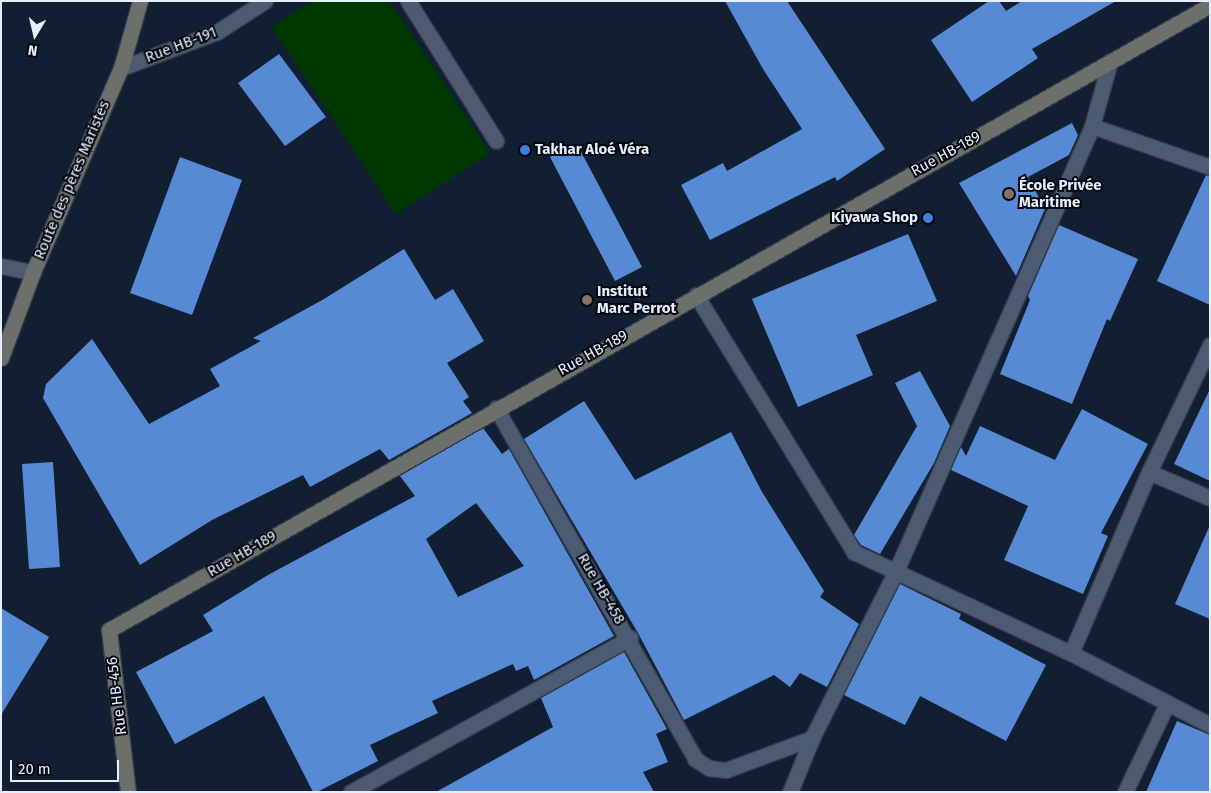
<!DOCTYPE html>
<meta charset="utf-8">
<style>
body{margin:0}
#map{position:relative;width:1211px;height:793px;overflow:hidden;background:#121f32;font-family:"Fira Sans",sans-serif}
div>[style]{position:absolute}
.green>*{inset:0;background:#003900}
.building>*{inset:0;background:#568ad5}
.roads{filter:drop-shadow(1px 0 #333b4b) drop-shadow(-1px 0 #333b4b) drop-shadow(0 1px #333b4b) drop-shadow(0 -1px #333b4b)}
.lane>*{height:15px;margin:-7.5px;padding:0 7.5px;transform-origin:7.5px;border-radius:7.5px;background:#4c5b71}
.street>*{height:15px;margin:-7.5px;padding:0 7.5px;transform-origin:7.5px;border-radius:7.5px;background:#4c5b71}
.secondary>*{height:15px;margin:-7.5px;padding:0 7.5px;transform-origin:7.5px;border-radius:7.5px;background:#6c706b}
.dots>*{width:14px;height:14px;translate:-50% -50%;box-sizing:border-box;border:2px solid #040911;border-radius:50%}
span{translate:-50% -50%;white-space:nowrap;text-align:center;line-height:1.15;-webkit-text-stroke:4px #040911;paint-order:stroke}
.street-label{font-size:15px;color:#e6effc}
.poi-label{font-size:15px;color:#e6effc;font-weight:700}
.left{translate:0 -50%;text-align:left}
.right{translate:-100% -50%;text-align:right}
.frame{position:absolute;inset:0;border:2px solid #e6effc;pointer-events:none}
.north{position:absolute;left:10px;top:10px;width:50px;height:50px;-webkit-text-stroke:4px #040911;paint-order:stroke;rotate:189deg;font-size:14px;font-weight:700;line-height:20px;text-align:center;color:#e6effc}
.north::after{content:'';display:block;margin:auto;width:18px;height:22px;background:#e6effc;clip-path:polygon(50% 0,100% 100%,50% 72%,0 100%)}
.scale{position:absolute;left:10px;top:760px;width:109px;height:22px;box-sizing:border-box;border:2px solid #e6effc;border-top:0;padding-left:6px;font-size:15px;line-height:18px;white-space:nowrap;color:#e6effc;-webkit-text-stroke:4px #040911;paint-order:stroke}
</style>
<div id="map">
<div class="green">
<i style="clip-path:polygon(312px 1px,389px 1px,490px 153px,396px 214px,272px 27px)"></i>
</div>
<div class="building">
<i style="clip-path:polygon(725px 1px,787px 1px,885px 149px,837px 181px,835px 177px,710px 240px,681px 185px,723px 163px,727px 171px,802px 129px,763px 69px)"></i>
<i style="clip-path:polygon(989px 1px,999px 1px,1006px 11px,1022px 1px,1116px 1px,1032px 49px,1038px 58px,972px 102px,931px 40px)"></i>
<i style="clip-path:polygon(279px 54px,326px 117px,285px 146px,238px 83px)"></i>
<i style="clip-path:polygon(1072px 123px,1078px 135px,1069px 155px,1028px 177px,1045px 209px,1016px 276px,959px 183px)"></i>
<i style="clip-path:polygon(577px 144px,642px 267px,615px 281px,550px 157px)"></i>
<i style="clip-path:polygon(180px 157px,242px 180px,192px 315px,130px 293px)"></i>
<i style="clip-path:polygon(1206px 175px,1210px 176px,1210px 305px,1157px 281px)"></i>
<i style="clip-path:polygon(1059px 225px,1138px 259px,1110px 321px,1107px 319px,1072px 404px,1000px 374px,1030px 300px,1028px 296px)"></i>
<i style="clip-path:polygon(908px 234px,937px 301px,856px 335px,873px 375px,798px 407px,752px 299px)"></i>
<i style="clip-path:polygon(404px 249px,435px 300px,453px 289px,484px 341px,447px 363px,469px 397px,463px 401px,472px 413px,389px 460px,380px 449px,310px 487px,303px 475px,212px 520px,140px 565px,43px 398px,46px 384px,92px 339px,149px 424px,220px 386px,210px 369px,261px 341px,253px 338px,324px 299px)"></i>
<i style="clip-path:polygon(920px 371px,950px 426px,934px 463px,880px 554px,861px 545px,854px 535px,917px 426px,895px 383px)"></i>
<i style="clip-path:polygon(1210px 389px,1210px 481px,1174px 464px)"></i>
<i style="clip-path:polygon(584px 401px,635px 480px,731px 432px,762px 492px,824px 591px,820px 597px,859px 624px,827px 687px,800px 673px,790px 687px,774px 675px,684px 720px,638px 633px,524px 439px)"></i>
<i style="clip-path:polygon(1082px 409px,1148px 444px,1101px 533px,1108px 536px,1083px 594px,1004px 560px,1028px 506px,951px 470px,961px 447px,966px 456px,980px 426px,1055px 460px)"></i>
<i style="clip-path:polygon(evenodd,483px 428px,502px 454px,509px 449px,614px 636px,534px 680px,528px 666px,516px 671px,513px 664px,432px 701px,438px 713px,370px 745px,378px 761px,317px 792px,313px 792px,264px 696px,175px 744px,136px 672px,213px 631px,203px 615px,268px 575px,415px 496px,400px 476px,483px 428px,476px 503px,524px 566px,458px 597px,426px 539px,476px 503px)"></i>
<i style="clip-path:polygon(53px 462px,60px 567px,29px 569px,22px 464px)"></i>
<i style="clip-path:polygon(1210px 525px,1210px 619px,1175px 604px)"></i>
<i style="clip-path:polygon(900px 584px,961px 614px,959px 619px,1046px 665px,1006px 741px,920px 696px,905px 725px,844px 695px)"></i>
<i style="clip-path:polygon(1px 608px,49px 637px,1px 715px)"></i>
<i style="clip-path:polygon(624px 652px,667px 729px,656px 734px,668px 762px,643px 772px,654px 792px,436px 792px,553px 727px,541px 698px)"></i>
<i style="clip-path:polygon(1177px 721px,1210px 735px,1210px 792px,1146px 792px)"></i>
</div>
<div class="roads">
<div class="lane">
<i style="left:1px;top:266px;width:33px;rotate:11deg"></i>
</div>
<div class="street">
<i style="left:408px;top:1px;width:165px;rotate:57.8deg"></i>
<i style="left:121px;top:68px;width:103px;rotate:-20.6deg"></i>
<i style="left:217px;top:32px;width:57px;rotate:-32.9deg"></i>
<i style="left:1092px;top:126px;width:125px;rotate:19.2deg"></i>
<i style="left:696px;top:295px;width:302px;rotate:58.4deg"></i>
<i style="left:854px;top:552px;width:239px;rotate:25deg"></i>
<i style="left:1071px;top:653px;width:157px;rotate:27.4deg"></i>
<i style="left:496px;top:408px;width:403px;rotate:60.4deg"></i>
<i style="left:695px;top:759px;width:17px;rotate:33deg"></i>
<i style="left:709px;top:768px;width:17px;rotate:7deg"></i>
<i style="left:726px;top:770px;width:92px;rotate:-20.4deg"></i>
<i style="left:1149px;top:472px;width:66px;rotate:23.1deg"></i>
<i style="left:1071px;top:653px;width:197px;rotate:-66.7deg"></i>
<i style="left:1149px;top:472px;width:141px;rotate:-64.3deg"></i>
<i style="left:351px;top:792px;width:319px;rotate:-28.9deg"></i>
<i style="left:790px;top:792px;width:58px;rotate:-67.8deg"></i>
<i style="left:812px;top:738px;width:187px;rotate:-63.3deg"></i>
<i style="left:896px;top:571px;width:486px;rotate:-66.2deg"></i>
<i style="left:1092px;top:126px;width:67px;rotate:-74.5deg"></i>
<i style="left:1125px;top:792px;width:95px;rotate:-64.5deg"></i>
</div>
<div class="secondary">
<i style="left:1px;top:358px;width:92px;rotate:-69.6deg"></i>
<i style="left:33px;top:272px;width:222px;rotate:-66.7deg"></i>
<i style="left:121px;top:68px;width:70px;rotate:-74.2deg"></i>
<i style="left:128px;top:792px;width:163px;rotate:-96.7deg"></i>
<i style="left:109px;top:630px;width:1266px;rotate:-29.58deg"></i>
</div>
</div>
<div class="dots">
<i style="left:525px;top:150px;background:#3f7fe0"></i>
<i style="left:1009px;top:194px;background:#8d6e63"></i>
<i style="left:928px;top:218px;background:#3f7fe0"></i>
<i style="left:587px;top:300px;background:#8d6e63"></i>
</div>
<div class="street-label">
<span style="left:181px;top:45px;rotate:-21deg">Rue HB-191</span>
<span style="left:946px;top:154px;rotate:-29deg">Rue HB-189</span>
<span style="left:72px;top:180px;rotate:-67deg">Route des pères Maristes</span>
<span style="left:593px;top:353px;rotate:-29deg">Rue HB-189</span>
<span style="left:242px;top:554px;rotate:-30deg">Rue HB-189</span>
<span style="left:601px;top:589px;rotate:60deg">Rue HB-458</span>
<span style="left:117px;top:696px;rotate:-97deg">Rue HB-456</span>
</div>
<div class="poi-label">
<span class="left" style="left:535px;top:150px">Takhar Aloé Véra</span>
<span class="left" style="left:1019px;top:194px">École Privée<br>Maritime</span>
<span class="right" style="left:918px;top:218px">Kiyawa Shop</span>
<span class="left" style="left:597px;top:300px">Institut<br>Marc Perrot</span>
</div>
<div class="frame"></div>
<div class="north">N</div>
<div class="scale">20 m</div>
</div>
